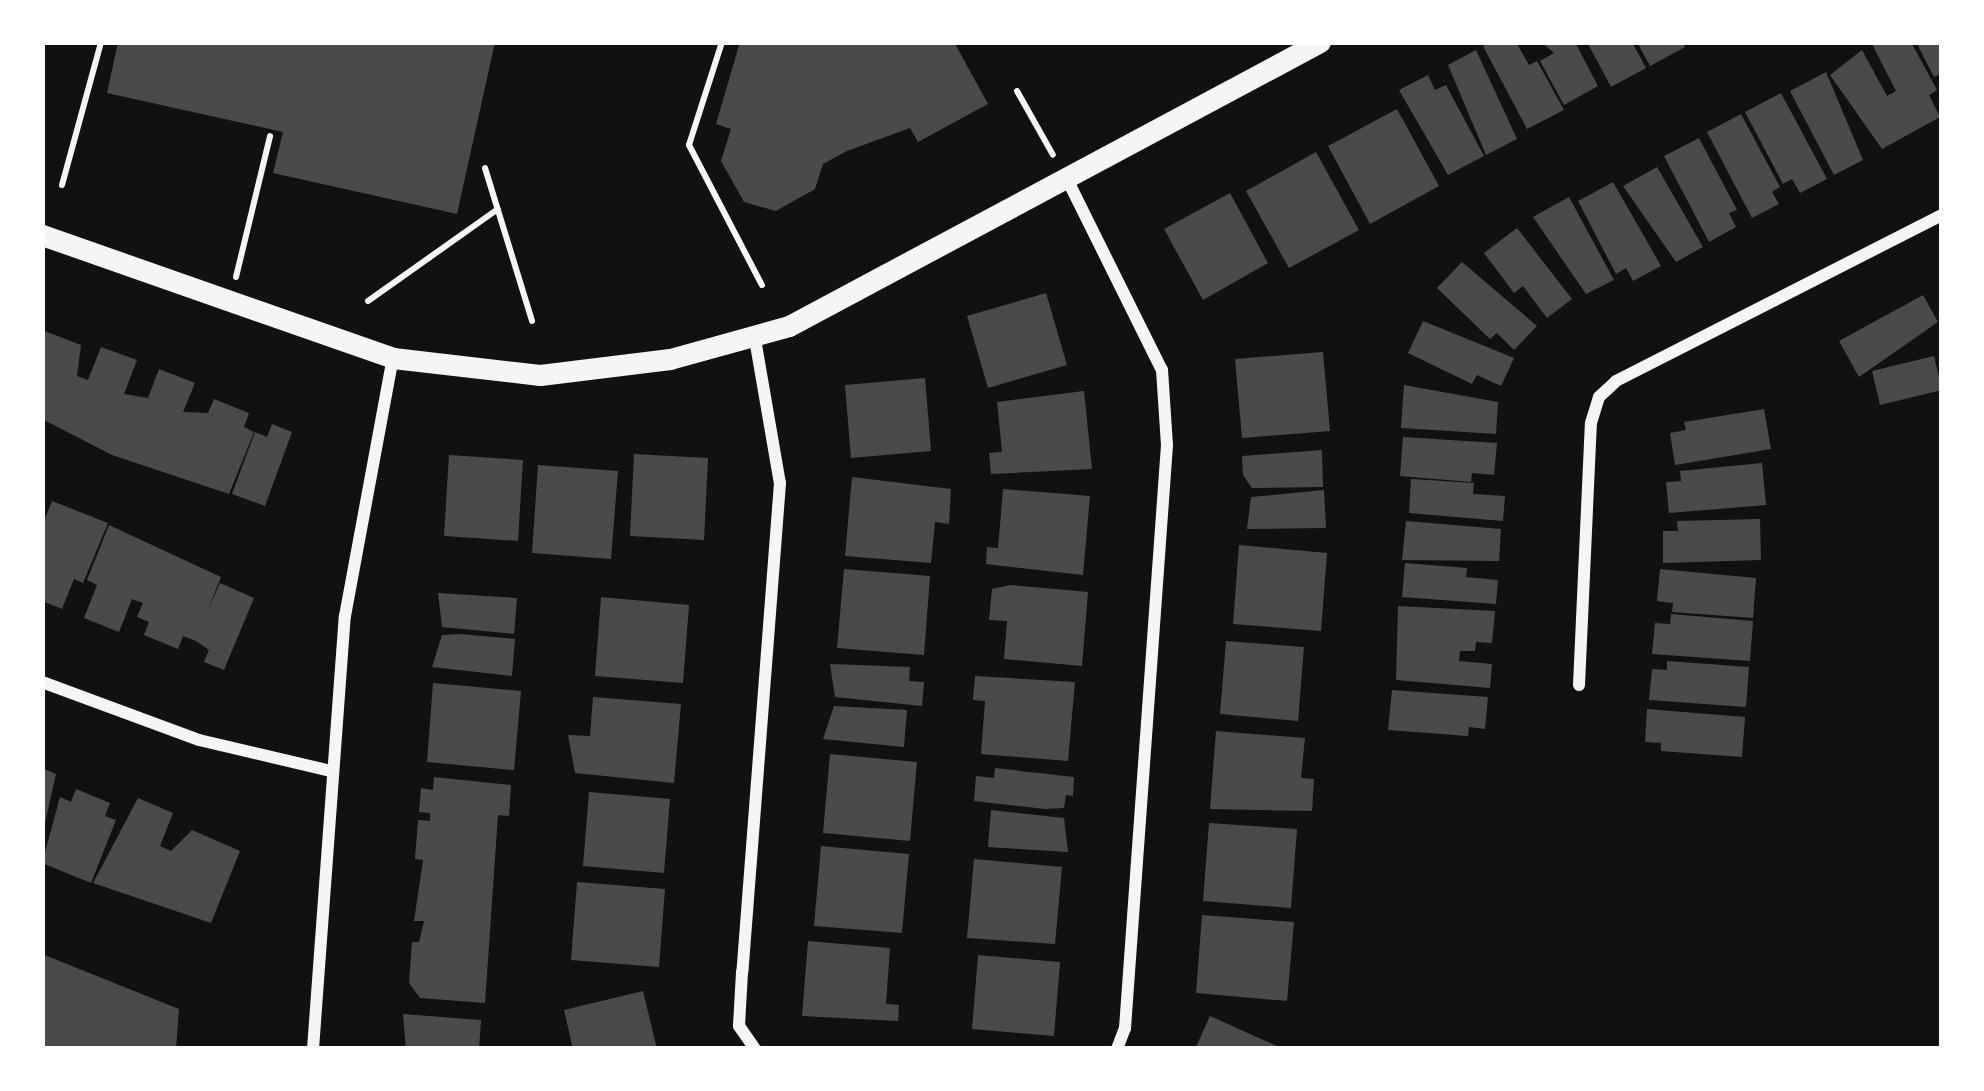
<!DOCTYPE html>
<style>
body{margin:0}
#map{position:relative;width:1984px;height:1091px;overflow:hidden;background:#111;font-family:Karla,sans-serif}
div>[style]{position:absolute}
.building>*{inset:0;background:#4a4a4a}
.path>*{height:6px;margin:-3px;padding:0 3px;transform-origin:3px;border-radius:3px;background:#f5f5f5}
.minor>*{height:12px;margin:-6px;padding:0 6px;transform-origin:6px;border-radius:6px;background:#f5f5f5}
.tertiary>*{height:21px;margin:-10.5px;padding:0 10.5px;transform-origin:10.5px;border-radius:10.5px;background:#f5f5f5}
span{translate:-50% -50%;white-space:nowrap;text-align:center;line-height:1.15;-webkit-text-stroke:12px #fff;paint-order:stroke}
.frame{position:absolute;inset:0;border:45px solid #fff;pointer-events:none}
</style>
<div id="map">
<div class="building">
<i style="clip-path:polygon(118px 42px,495px 42px,457px 214px,273px 173px,283px 132px,107px 93px)"></i>
<i style="clip-path:polygon(740px 42px,954px 42px,988px 104px,918px 142px,910px 128px,847px 151px,823px 164px,815px 189px,776px 211px,744px 202px,721px 161px,731px 129px,716px 124px)"></i>
<i style="clip-path:polygon(1491px 42px,1516px 42px,1529px 65px,1537px 61px,1564px 110px,1527px 129px,1483px 46px)"></i>
<i style="clip-path:polygon(1541px 42px,1575px 42px,1598px 86px,1564px 105px,1540px 61px,1554px 53px)"></i>
<i style="clip-path:polygon(1587px 42px,1632px 42px,1646px 68px,1611px 87px)"></i>
<i style="clip-path:polygon(1637px 42px,1683px 42px,1685px 47px,1650px 66px)"></i>
<i style="clip-path:polygon(1871px 42px,1911px 42px,1937px 90px,1929px 95px,1940px 117px,1882px 149px,1830px 75px,1862px 50px,1887px 96px,1896px 91px)"></i>
<i style="clip-path:polygon(1916px 42px,1942px 42px,1942px 73px,1934px 77px)"></i>
<i style="clip-path:polygon(1476px 50px,1517px 139px,1486px 155px,1448px 65px)"></i>
<i style="clip-path:polygon(1826px 72px,1863px 160px,1834px 175px,1790px 91px)"></i>
<i style="clip-path:polygon(1428px 75px,1435px 90px,1446px 85px,1484px 156px,1448px 175px,1399px 90px)"></i>
<i style="clip-path:polygon(1781px 93px,1827px 179px,1800px 193px,1792px 179px,1783px 184px,1745px 112px)"></i>
<i style="clip-path:polygon(1397px 109px,1439px 186px,1370px 224px,1328px 146px)"></i>
<i style="clip-path:polygon(1741px 114px,1780px 187px,1772px 192px,1779px 204px,1752px 218px,1707px 132px)"></i>
<i style="clip-path:polygon(1699px 138px,1737px 210px,1729px 213px,1736px 227px,1709px 242px,1664px 156px)"></i>
<i style="clip-path:polygon(1316px 152px,1359px 230px,1289px 268px,1246px 191px)"></i>
<i style="clip-path:polygon(1657px 167px,1703px 247px,1676px 262px,1623px 186px)"></i>
<i style="clip-path:polygon(1613px 182px,1661px 266px,1633px 281px,1626px 268px,1616px 274px,1578px 201px)"></i>
<i style="clip-path:polygon(1230px 193px,1268px 263px,1203px 300px,1164px 229px)"></i>
<i style="clip-path:polygon(1569px 197px,1614px 280px,1586px 294px,1533px 217px)"></i>
<i style="clip-path:polygon(1517px 228px,1572px 299px,1547px 318px,1523px 286px,1514px 293px,1484px 253px)"></i>
<i style="clip-path:polygon(1462px 262px,1537px 326px,1514px 350px,1497px 333px,1490px 339px,1437px 288px)"></i>
<i style="clip-path:polygon(1046px 293px,1067px 365px,988px 388px,967px 316px)"></i>
<i style="clip-path:polygon(1923px 295px,1938px 322px,1859px 377px,1839px 341px)"></i>
<i style="clip-path:polygon(1423px 321px,1514px 358px,1501px 386px,1477px 375px,1472px 384px,1408px 353px)"></i>
<i style="clip-path:polygon(42px 330px,81px 345px,77px 376px,88px 380px,101px 347px,137px 360px,124px 394px,148px 398px,159px 369px,195px 383px,183px 412px,208px 413px,214px 399px,249px 413px,244px 427px,254px 432px,229px 494px,112px 455px,42px 419px)"></i>
<i style="clip-path:polygon(1323px 352px,1330px 431px,1242px 438px,1235px 359px)"></i>
<i style="clip-path:polygon(1934px 356px,1942px 390px,1880px 405px,1872px 371px)"></i>
<i style="clip-path:polygon(925px 378px,931px 451px,851px 458px,845px 385px)"></i>
<i style="clip-path:polygon(1404px 385px,1498px 402px,1496px 434px,1401px 428px)"></i>
<i style="clip-path:polygon(1084px 391px,1092px 469px,991px 474px,989px 453px,1002px 452px,997px 402px)"></i>
<i style="clip-path:polygon(1764px 409px,1771px 449px,1675px 465px,1670px 433px,1686px 430px,1684px 422px)"></i>
<i style="clip-path:polygon(272px 424px,292px 432px,265px 506px,232px 494px,255px 432px,267px 437px)"></i>
<i style="clip-path:polygon(1403px 437px,1497px 443px,1494px 475px,1472px 473px,1471px 482px,1400px 476px)"></i>
<i style="clip-path:polygon(1322px 450px,1323px 487px,1252px 488px,1243px 475px,1242px 456px)"></i>
<i style="clip-path:polygon(634px 454px,708px 458px,704px 540px,630px 536px)"></i>
<i style="clip-path:polygon(449px 455px,523px 460px,518px 541px,444px 536px)"></i>
<i style="clip-path:polygon(1762px 463px,1766px 505px,1669px 513px,1666px 482px,1681px 481px,1680px 471px)"></i>
<i style="clip-path:polygon(538px 465px,618px 471px,611px 559px,532px 553px)"></i>
<i style="clip-path:polygon(852px 477px,951px 489px,949px 524px,935px 522px,931px 563px,845px 556px)"></i>
<i style="clip-path:polygon(1411px 479px,1474px 483px,1473px 494px,1505px 496px,1503px 521px,1409px 513px)"></i>
<i style="clip-path:polygon(1003px 489px,1090px 496px,1083px 575px,986px 564px,987px 547px,998px 548px)"></i>
<i style="clip-path:polygon(1324px 490px,1326px 528px,1247px 529px,1251px 497px)"></i>
<i style="clip-path:polygon(52px 501px,108px 523px,83px 583px,74px 579px,62px 609px,42px 601px,42px 526px)"></i>
<i style="clip-path:polygon(1760px 519px,1761px 560px,1663px 563px,1663px 531px,1678px 531px,1677px 521px)"></i>
<i style="clip-path:polygon(1406px 521px,1501px 529px,1499px 561px,1402px 560px)"></i>
<i style="clip-path:polygon(109px 525px,221px 577px,207px 612px,220px 583px,254px 598px,224px 670px,204px 662px,209px 650px,196px 641px,183px 636px,178px 649px,144px 635px,149px 622px,137px 617px,143px 603px,132px 599px,119px 632px,84px 618px,97px 585px,87px 580px)"></i>
<i style="clip-path:polygon(1239px 545px,1327px 553px,1321px 631px,1233px 624px)"></i>
<i style="clip-path:polygon(1405px 563px,1467px 568px,1466px 577px,1498px 580px,1496px 604px,1402px 597px)"></i>
<i style="clip-path:polygon(844px 569px,930px 576px,924px 655px,837px 648px)"></i>
<i style="clip-path:polygon(1660px 569px,1756px 578px,1753px 618px,1672px 612px,1673px 603px,1657px 601px)"></i>
<i style="clip-path:polygon(1010px 585px,1088px 592px,1082px 666px,1004px 659px,1007px 621px,989px 620px,992px 589px)"></i>
<i style="clip-path:polygon(438px 593px,517px 598px,514px 634px,442px 627px)"></i>
<i style="clip-path:polygon(601px 597px,689px 605px,683px 683px,595px 676px)"></i>
<i style="clip-path:polygon(1398px 606px,1495px 611px,1492px 643px,1476px 642px,1475px 651px,1460px 651px,1459px 661px,1492px 664px,1490px 688px,1396px 680px)"></i>
<i style="clip-path:polygon(1671px 614px,1753px 621px,1750px 661px,1652px 654px,1655px 623px,1670px 624px)"></i>
<i style="clip-path:polygon(460px 634px,515px 639px,512px 676px,432px 667px,442px 635px)"></i>
<i style="clip-path:polygon(1226px 641px,1304px 647px,1298px 721px,1220px 714px)"></i>
<i style="clip-path:polygon(1667px 661px,1749px 667px,1746px 707px,1649px 700px,1652px 669px,1667px 670px)"></i>
<i style="clip-path:polygon(830px 664px,910px 667px,909px 681px,924px 682px,922px 706px,835px 697px)"></i>
<i style="clip-path:polygon(975px 676px,1075px 682px,1068px 761px,981px 754px,985px 701px,973px 700px)"></i>
<i style="clip-path:polygon(433px 683px,521px 691px,514px 770px,427px 762px)"></i>
<i style="clip-path:polygon(1392px 690px,1488px 697px,1485px 729px,1469px 727px,1468px 736px,1388px 730px)"></i>
<i style="clip-path:polygon(593px 697px,681px 704px,674px 783px,575px 773px,568px 735px,590px 736px)"></i>
<i style="clip-path:polygon(834px 706px,907px 710px,904px 747px,823px 739px)"></i>
<i style="clip-path:polygon(1647px 709px,1745px 717px,1742px 757px,1661px 751px,1661px 743px,1645px 742px)"></i>
<i style="clip-path:polygon(1216px 731px,1305px 738px,1301px 778px,1314px 779px,1312px 811px,1210px 809px)"></i>
<i style="clip-path:polygon(830px 754px,917px 762px,910px 841px,823px 833px)"></i>
<i style="clip-path:polygon(42px 768px,56px 774px,42px 836px)"></i>
<i style="clip-path:polygon(995px 768px,1074px 777px,1073px 796px,1066px 795px,1064px 808px,1045px 809px,974px 801px,976px 776px,994px 778px)"></i>
<i style="clip-path:polygon(434px 777px,511px 785px,509px 816px,498px 815px,485px 1003px,420px 998px,409px 983px,412px 942px,419px 942px,424px 921px,414px 921px,423px 860px,415px 859px,418px 820px,430px 821px,430px 813px,419px 812px,421px 788px,433px 790px)"></i>
<i style="clip-path:polygon(76px 789px,110px 803px,105px 816px,116px 820px,91px 883px,42px 863px,60px 797px,71px 802px)"></i>
<i style="clip-path:polygon(589px 792px,670px 799px,664px 873px,583px 866px)"></i>
<i style="clip-path:polygon(138px 798px,173px 813px,160px 846px,171px 851px,192px 830px,240px 851px,211px 923px,93px 883px)"></i>
<i style="clip-path:polygon(991px 810px,1064px 818px,1068px 852px,988px 847px)"></i>
<i style="clip-path:polygon(1209px 823px,1297px 829px,1291px 908px,1203px 901px)"></i>
<i style="clip-path:polygon(821px 846px,909px 854px,902px 933px,814px 926px)"></i>
<i style="clip-path:polygon(974px 859px,1062px 867px,1055px 944px,967px 938px)"></i>
<i style="clip-path:polygon(577px 882px,665px 889px,659px 967px,571px 960px)"></i>
<i style="clip-path:polygon(1202px 915px,1294px 922px,1287px 1001px,1196px 993px)"></i>
<i style="clip-path:polygon(808px 941px,890px 948px,886px 1004px,899px 1005px,898px 1021px,802px 1016px)"></i>
<i style="clip-path:polygon(42px 954px,179px 1009px,176px 1049px,42px 1049px)"></i>
<i style="clip-path:polygon(978px 955px,1060px 962px,1054px 1036px,972px 1029px)"></i>
<i style="clip-path:polygon(643px 991px,657px 1049px,573px 1049px,564px 1010px)"></i>
<i style="clip-path:polygon(403px 1014px,481px 1020px,479px 1049px,406px 1049px)"></i>
<i style="clip-path:polygon(1210px 1016px,1250px 1034px,1284px 1049px,1195px 1049px)"></i>
</div>
<div class="path">
<i style="left:722px;top:42px;width:108px;rotate:107.8deg"></i>
<i style="left:689px;top:145px;width:158px;rotate:62.5deg"></i>
<i style="left:1017px;top:91px;width:73px;rotate:60.6deg"></i>
<i style="left:485px;top:168px;width:160px;rotate:72.9deg"></i>
<i style="left:62px;top:185px;width:148px;rotate:-74.7deg"></i>
<i style="left:236px;top:277px;width:145px;rotate:-76.4deg"></i>
<i style="left:368px;top:301px;width:159px;rotate:-35.3deg"></i>
</div>
<div class="minor">
<i style="left:1067px;top:179px;width:213px;rotate:63.6deg"></i>
<i style="left:1162px;top:370px;width:75px;rotate:86.2deg"></i>
<i style="left:1167px;top:445px;width:585px;rotate:94.12deg"></i>
<i style="left:1125px;top:1028px;width:22px;rotate:111deg"></i>
<i style="left:755px;top:339px;width:146px;rotate:80.2deg"></i>
<i style="left:780px;top:483px;width:490px;rotate:94.4deg"></i>
<i style="left:742px;top:972px;width:54px;rotate:93.2deg"></i>
<i style="left:739px;top:1026px;width:28px;rotate:55deg"></i>
<i style="left:42px;top:682px;width:167px;rotate:20.3deg"></i>
<i style="left:199px;top:740px;width:136px;rotate:13.2deg"></i>
<i style="left:1579px;top:685px;width:262px;rotate:-87.4deg"></i>
<i style="left:1591px;top:423px;width:27px;rotate:-73deg"></i>
<i style="left:1599px;top:397px;width:23px;rotate:-43deg"></i>
<i style="left:1616px;top:381px;width:366px;rotate:-27deg"></i>
<i style="left:313px;top:1049px;width:434px;rotate:-85.8deg"></i>
<i style="left:345px;top:616px;width:262px;rotate:-79.5deg"></i>
</div>
<div class="tertiary">
<i style="left:42px;top:235px;width:372px;rotate:19.3deg"></i>
<i style="left:393px;top:358px;width:148px;rotate:6.6deg"></i>
<i style="left:540px;top:375px;width:131px;rotate:-7deg"></i>
<i style="left:670px;top:359px;width:123px;rotate:-15.5deg"></i>
<i style="left:789px;top:326px;width:602px;rotate:-28.14deg"></i>
</div>
<div class="frame"></div>
</div>
